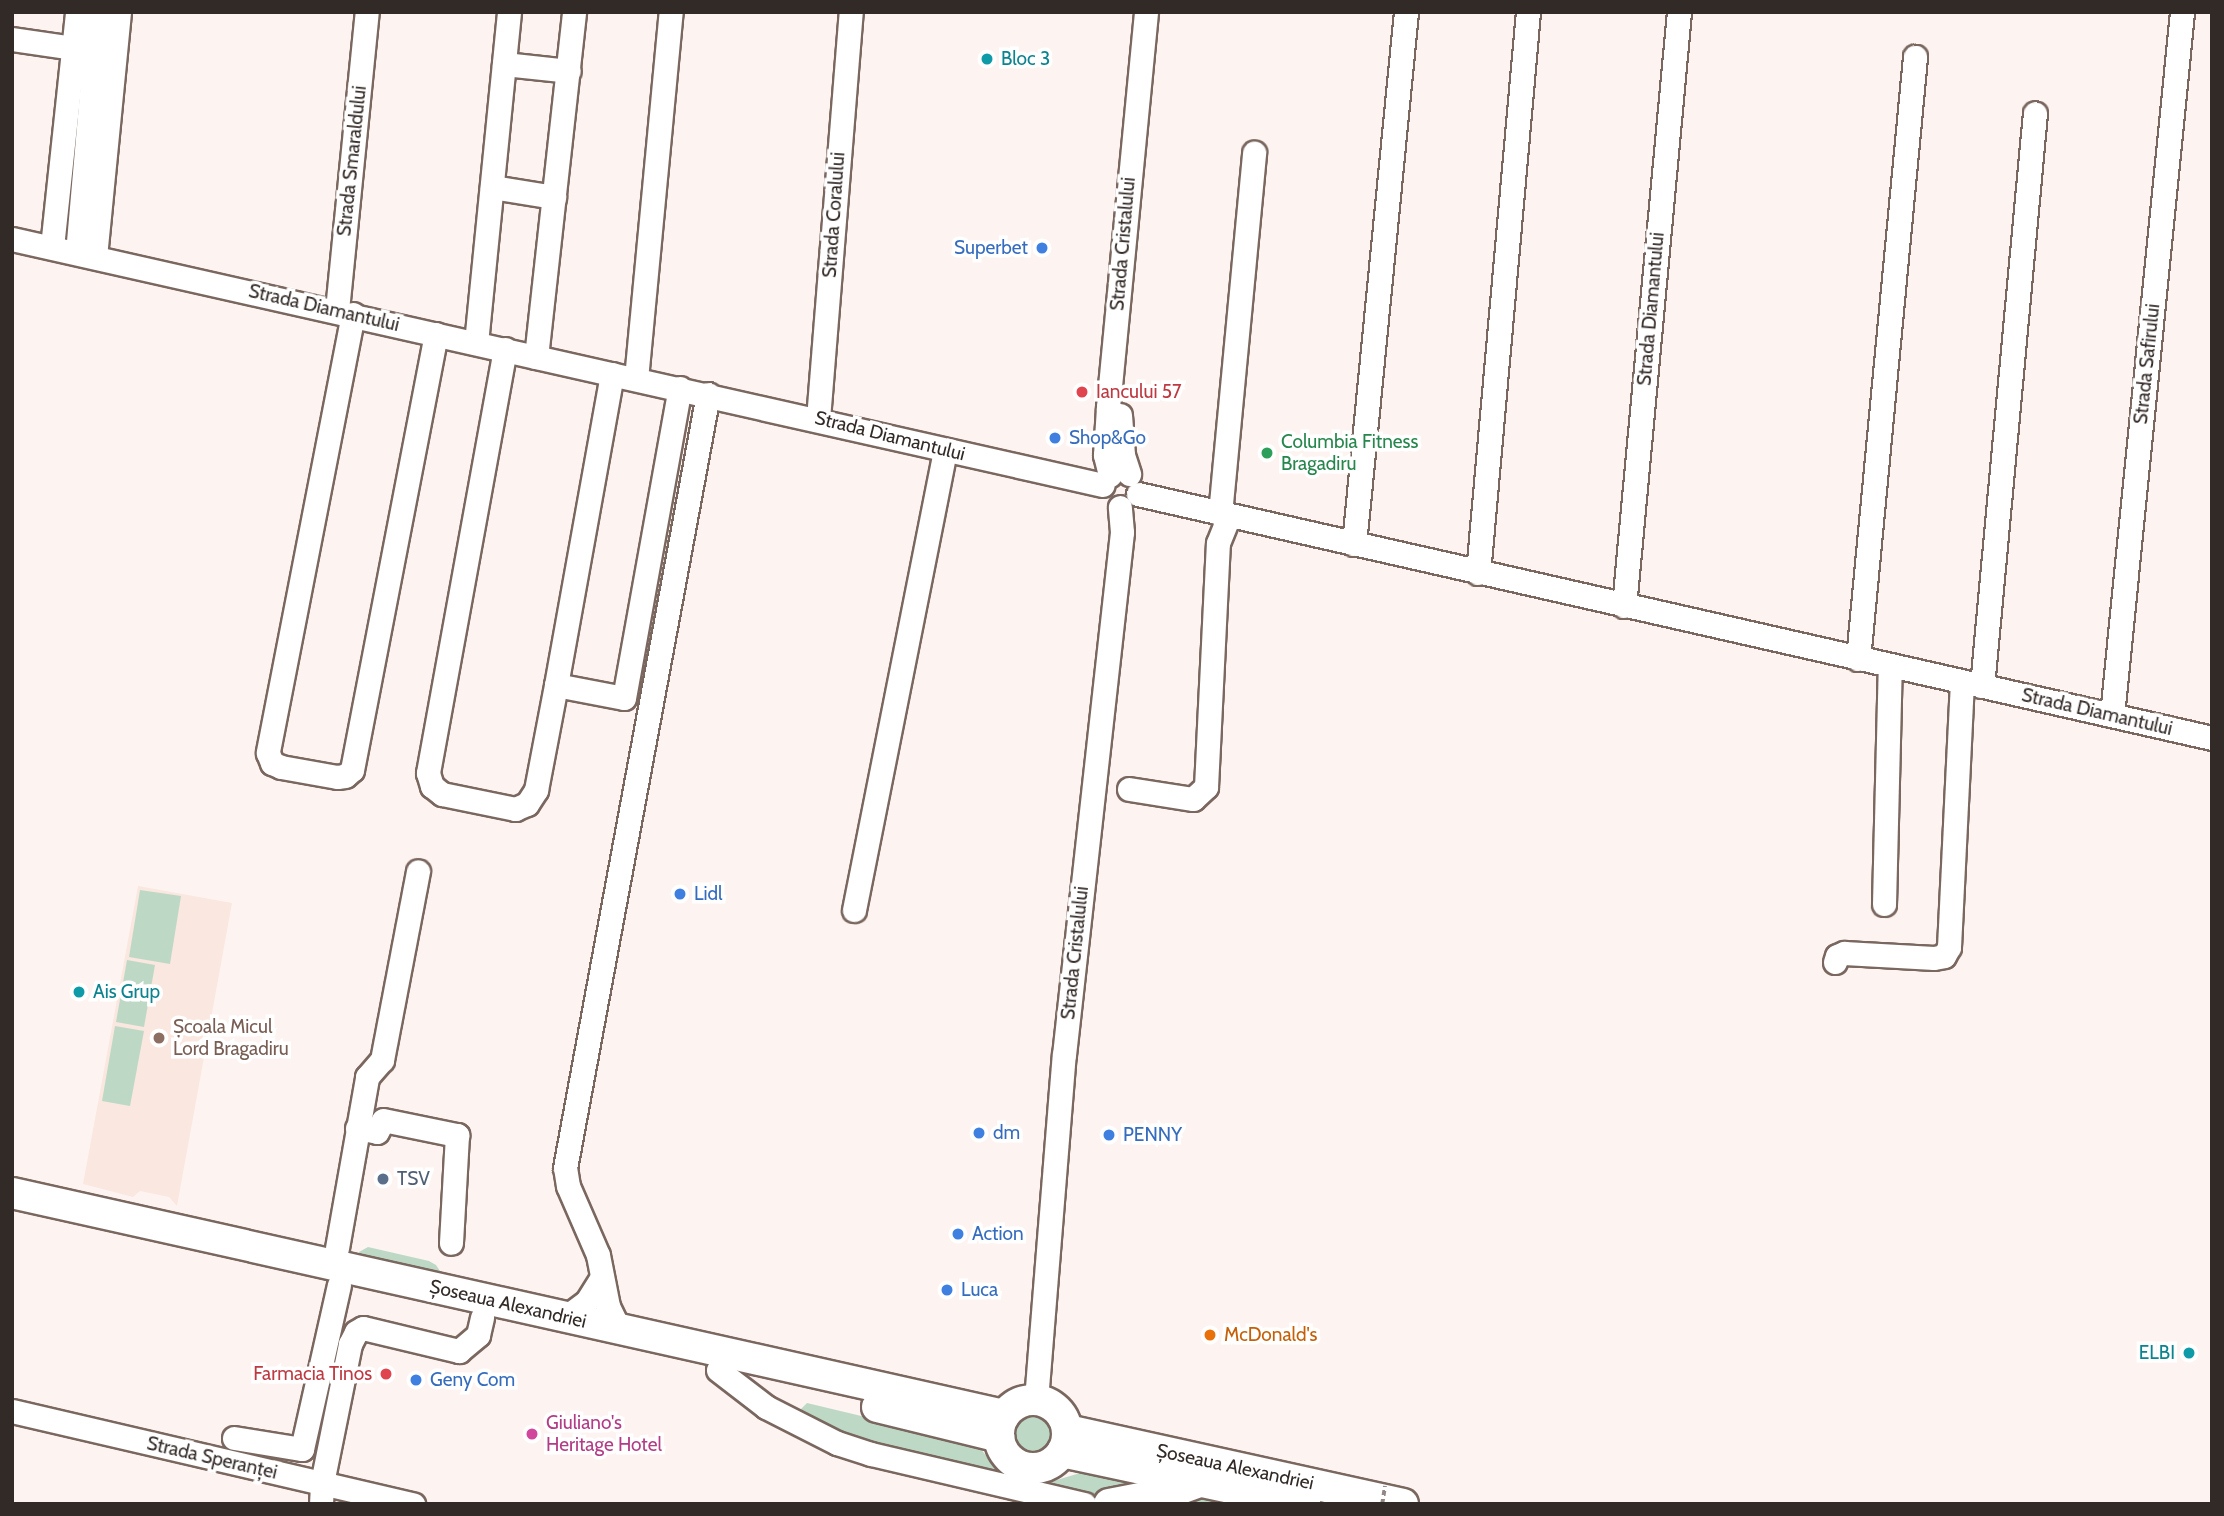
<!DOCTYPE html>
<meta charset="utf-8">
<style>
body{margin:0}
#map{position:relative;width:2224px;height:1516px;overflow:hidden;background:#fdf4f1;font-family:Cabin,sans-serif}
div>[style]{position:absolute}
.built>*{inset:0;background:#fae7e0}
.green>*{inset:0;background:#bdd9c6}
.round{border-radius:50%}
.roads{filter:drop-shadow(2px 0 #7a675f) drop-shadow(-2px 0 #7a675f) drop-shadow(0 2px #7a675f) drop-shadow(0 -2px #7a675f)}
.minor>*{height:23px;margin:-11.5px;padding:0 11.5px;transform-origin:11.5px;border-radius:11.5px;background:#fff}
.major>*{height:30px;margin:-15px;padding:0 15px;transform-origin:15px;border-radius:15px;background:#fff}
.major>.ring{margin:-15px;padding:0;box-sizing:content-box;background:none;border:30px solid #fff;border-radius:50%}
.path-bridge>*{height:3.5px;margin-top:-1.75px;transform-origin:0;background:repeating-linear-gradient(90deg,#928986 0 5px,transparent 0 8.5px)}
.dots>*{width:19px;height:19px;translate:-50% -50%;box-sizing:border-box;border:4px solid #fff;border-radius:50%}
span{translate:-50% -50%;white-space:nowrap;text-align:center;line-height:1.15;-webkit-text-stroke:7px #fff;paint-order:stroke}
.culture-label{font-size:19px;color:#0d838f}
.left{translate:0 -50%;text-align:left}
.right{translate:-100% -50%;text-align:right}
.street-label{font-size:19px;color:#322a27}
.shop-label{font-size:19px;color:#366cbe}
.health-label{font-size:19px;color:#be3a42}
.leisure-label{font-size:19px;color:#27864d}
.education-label{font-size:19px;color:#785e54}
.service-label{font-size:19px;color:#4e5e75}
.food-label{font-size:19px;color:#c56008}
.hotel-label{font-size:19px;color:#b23c85}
.frame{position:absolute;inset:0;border:14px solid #322a27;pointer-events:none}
</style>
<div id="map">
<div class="built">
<i style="clip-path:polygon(138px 886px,232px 903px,177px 1206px,169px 1197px,140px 1191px,133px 1197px,83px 1184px)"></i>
</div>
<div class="green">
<i style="clip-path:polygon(140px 890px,181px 896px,170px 964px,129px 957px)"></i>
<i style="clip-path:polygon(127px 960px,155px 965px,144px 1027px,116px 1022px)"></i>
<i style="clip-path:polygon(115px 1026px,144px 1031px,130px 1106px,102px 1101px)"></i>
<i style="clip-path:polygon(368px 1247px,429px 1261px,436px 1265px,440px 1271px,435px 1274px,360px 1257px,359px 1252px)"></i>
<i style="clip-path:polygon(807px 1403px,970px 1442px,980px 1448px,1004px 1478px,875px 1448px,803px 1413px,801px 1409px)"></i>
<i class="round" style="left:1010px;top:1412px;width:46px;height:46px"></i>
<i style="clip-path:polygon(1090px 1470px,1243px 1504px,1118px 1504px,1037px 1486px)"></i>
</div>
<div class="roads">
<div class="minor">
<i style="left:12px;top:39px;width:62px;rotate:8.4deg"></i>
<i style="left:504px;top:64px;width:65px;rotate:6.1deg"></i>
<i style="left:492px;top:187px;width:63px;rotate:9.2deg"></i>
<i style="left:12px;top:239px;width:1118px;rotate:12.71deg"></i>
<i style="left:52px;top:247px;width:236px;rotate:-83.9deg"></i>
<i style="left:77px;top:253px;width:242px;rotate:-85deg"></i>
<i style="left:95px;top:257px;width:246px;rotate:-84.4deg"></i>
<i style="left:337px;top:310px;width:300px;rotate:-84.3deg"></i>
<i style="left:353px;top:314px;width:447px;rotate:101deg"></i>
<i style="left:268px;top:753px;width:11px;rotate:68deg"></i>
<i style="left:272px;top:763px;width:10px;rotate:24deg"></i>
<i style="left:281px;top:767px;width:57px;rotate:10.1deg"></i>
<i style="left:337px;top:777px;width:8px;rotate:-7deg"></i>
<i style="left:345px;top:776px;width:9px;rotate:-41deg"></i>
<i style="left:352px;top:770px;width:444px;rotate:-79.1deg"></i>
<i style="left:476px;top:343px;width:333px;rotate:-84.3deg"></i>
<i style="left:505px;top:349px;width:431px;rotate:100.3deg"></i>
<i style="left:428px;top:773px;width:14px;rotate:73deg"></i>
<i style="left:432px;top:786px;width:13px;rotate:39deg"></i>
<i style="left:442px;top:794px;width:75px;rotate:11.6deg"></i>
<i style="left:515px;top:809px;width:13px;rotate:-23deg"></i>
<i style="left:527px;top:804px;width:17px;rotate:-57deg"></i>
<i style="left:536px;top:790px;width:107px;rotate:-79.2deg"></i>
<i style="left:536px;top:357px;width:347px;rotate:-83.7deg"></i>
<i style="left:612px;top:374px;width:316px;rotate:100.2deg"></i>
<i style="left:556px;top:685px;width:69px;rotate:10.8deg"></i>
<i style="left:624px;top:698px;width:315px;rotate:-79.8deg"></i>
<i style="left:636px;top:379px;width:369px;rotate:-84.6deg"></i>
<i style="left:1120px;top:415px;width:40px;rotate:85.7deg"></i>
<i style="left:1123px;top:455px;width:20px;rotate:72deg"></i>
<i style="left:818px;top:419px;width:408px;rotate:-85.4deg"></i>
<i style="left:1110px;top:475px;width:21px;rotate:-104deg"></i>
<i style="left:1105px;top:455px;width:48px;rotate:-86.4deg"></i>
<i style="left:1108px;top:407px;width:397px;rotate:-84.5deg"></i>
<i style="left:1138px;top:494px;width:1101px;rotate:12.8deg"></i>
<i style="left:1220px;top:514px;width:363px;rotate:-84.6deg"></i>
<i style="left:1354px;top:544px;width:535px;rotate:-84.42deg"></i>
<i style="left:1478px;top:573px;width:563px;rotate:-84.91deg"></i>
<i style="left:1624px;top:606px;width:597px;rotate:-84.71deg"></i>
<i style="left:1858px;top:659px;width:605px;rotate:-84.59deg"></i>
<i style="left:1982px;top:686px;width:575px;rotate:-84.72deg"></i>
<i style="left:2112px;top:715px;width:706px;rotate:-84.31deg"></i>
<i style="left:1129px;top:789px;width:65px;rotate:8.9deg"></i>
<i style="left:1193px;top:799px;width:18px;rotate:-43deg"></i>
<i style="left:1206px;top:787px;width:244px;rotate:-87.2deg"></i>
<i style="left:1218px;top:543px;width:29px;rotate:-68deg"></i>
<i style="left:1884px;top:904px;width:238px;rotate:-88.6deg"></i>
<i style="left:854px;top:910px;width:469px;rotate:-78.8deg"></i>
<i style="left:1835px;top:962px;width:6px;rotate:-72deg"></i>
<i style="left:1837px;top:956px;width:8px;rotate:-23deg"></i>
<i style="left:1844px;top:953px;width:90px;rotate:3.2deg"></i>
<i style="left:1934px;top:958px;width:10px;rotate:-11deg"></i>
<i style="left:1944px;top:956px;width:10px;rotate:-61deg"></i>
<i style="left:1949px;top:947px;width:265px;rotate:-87.2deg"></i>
<i style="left:357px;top:1128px;width:20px;rotate:11deg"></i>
<i style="left:377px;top:1132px;width:13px;rotate:-63deg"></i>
<i style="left:383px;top:1120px;width:76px;rotate:11.5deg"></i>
<i style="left:457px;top:1135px;width:108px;rotate:93.2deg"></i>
<i style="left:337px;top:1248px;width:174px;rotate:-80deg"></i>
<i style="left:367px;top:1077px;width:23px;rotate:-49deg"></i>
<i style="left:382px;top:1060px;width:192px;rotate:-79.2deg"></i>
<i style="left:566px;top:1317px;width:26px;rotate:-37deg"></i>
<i style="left:587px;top:1301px;width:28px;rotate:-58deg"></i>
<i style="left:620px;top:1331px;width:28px;rotate:-116deg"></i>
<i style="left:608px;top:1306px;width:52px;rotate:-101.1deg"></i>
<i style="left:598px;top:1255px;width:75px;rotate:-113.5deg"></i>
<i style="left:568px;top:1186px;width:18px;rotate:-99deg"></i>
<i style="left:565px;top:1168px;width:787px;rotate:-79.53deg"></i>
<i style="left:718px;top:1370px;width:61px;rotate:37.6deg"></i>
<i style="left:766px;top:1407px;width:80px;rotate:26.9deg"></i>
<i style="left:837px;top:1443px;width:36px;rotate:18deg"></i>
<i style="left:871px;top:1454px;width:219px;rotate:13.2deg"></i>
<i style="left:1036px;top:1400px;width:346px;rotate:-85.4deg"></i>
<i style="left:1064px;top:1055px;width:526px;rotate:-83.67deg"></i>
<i style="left:1122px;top:532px;width:25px;rotate:-95deg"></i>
<i style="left:12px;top:1411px;width:412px;rotate:13.1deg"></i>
<i style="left:234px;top:1438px;width:69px;rotate:9.2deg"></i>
<i style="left:302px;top:1449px;width:168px;rotate:-77.3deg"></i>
<i style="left:321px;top:1504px;width:21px;rotate:-87deg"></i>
<i style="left:322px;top:1483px;width:142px;rotate:-78.6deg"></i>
<i style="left:350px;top:1344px;width:13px;rotate:-63deg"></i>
<i style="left:356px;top:1332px;width:8px;rotate:-30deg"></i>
<i style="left:363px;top:1328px;width:99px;rotate:13.5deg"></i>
<i style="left:459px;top:1351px;width:25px;rotate:-40deg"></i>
<i style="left:478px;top:1335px;width:18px;rotate:-77deg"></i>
</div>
<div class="major">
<i style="left:12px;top:1193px;width:1017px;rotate:12.61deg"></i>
<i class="ring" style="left:999px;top:1400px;width:38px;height:38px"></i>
<i style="left:877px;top:1407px;width:126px;rotate:13.8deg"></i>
<i style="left:1067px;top:1430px;width:344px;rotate:12.4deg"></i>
<i style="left:1062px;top:1452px;width:249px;rotate:12.1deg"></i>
<i style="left:1109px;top:1504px;width:67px;rotate:-11.1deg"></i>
<i style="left:1175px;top:1491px;width:27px;rotate:-20deg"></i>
</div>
</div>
<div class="path-bridge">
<i style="left:1382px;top:1504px;width:18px;rotate:-81deg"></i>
</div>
<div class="dots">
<i style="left:987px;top:59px;background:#0f9aa8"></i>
<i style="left:1042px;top:248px;background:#3f7fe0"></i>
<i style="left:1082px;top:392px;background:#e0444e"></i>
<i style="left:1055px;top:438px;background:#3f7fe0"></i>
<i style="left:1267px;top:453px;background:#2e9e5b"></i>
<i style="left:680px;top:894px;background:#3f7fe0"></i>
<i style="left:79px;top:992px;background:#0f9aa8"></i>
<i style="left:159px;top:1038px;background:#8d6e63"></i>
<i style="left:979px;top:1133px;background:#3f7fe0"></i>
<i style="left:1109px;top:1135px;background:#3f7fe0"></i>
<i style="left:383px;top:1179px;background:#5c6f8a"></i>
<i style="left:958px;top:1234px;background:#3f7fe0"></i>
<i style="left:947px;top:1290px;background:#3f7fe0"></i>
<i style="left:1210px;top:1335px;background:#e8710a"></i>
<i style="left:2189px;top:1353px;background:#0f9aa8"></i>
<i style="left:386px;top:1374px;background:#e0444e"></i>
<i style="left:416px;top:1380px;background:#3f7fe0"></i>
<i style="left:532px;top:1434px;background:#d1479c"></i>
</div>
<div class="culture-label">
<span class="left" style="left:1001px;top:59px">Bloc 3</span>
<span class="left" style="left:93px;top:992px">Ais Grup</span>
<span class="right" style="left:2175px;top:1353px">ELBI</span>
</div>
<div class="street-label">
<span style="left:352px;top:161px;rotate:-84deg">Strada Smaraldului</span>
<span style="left:834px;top:215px;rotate:-86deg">Strada Coralului</span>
<span style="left:1123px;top:244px;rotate:-85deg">Strada Cristalului</span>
<span style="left:324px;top:308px;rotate:13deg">Strada Diamantului</span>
<span style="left:1651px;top:309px;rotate:-85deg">Strada Diamantului</span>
<span style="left:2147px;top:364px;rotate:-84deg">Strada Safirului</span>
<span style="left:890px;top:436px;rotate:14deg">Strada Diamantului</span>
<span style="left:2097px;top:712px;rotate:13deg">Strada Diamantului</span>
<span style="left:1075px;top:953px;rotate:-84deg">Strada Cristalului</span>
<span style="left:508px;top:1304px;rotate:13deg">Șoseaua Alexandriei</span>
<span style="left:212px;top:1458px;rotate:13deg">Strada Speranței</span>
<span style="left:1235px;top:1467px;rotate:12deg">Șoseaua Alexandriei</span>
</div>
<div class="shop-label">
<span class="right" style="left:1028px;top:248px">Superbet</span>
<span class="left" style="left:1069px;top:438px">Shop&amp;Go</span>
<span class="left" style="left:694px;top:894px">Lidl</span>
<span class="left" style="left:993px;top:1133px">dm</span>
<span class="left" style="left:1123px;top:1135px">PENNY</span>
<span class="left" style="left:972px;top:1234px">Action</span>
<span class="left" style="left:961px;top:1290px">Luca</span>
<span class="left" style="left:430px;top:1380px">Geny Com</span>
</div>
<div class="health-label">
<span class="left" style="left:1096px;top:392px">Iancului 57</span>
<span class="right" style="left:372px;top:1374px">Farmacia Tinos</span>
</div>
<div class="leisure-label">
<span class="left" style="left:1281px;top:453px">Columbia Fitness<br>Bragadiru</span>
</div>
<div class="education-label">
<span class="left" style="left:173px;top:1038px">Școala Micul<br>Lord Bragadiru</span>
</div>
<div class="service-label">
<span class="left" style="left:397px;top:1179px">TSV</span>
</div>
<div class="food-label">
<span class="left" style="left:1224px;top:1335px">McDonald's</span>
</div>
<div class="hotel-label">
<span class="left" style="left:546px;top:1434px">Giuliano's<br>Heritage Hotel</span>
</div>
<div class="frame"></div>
</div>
